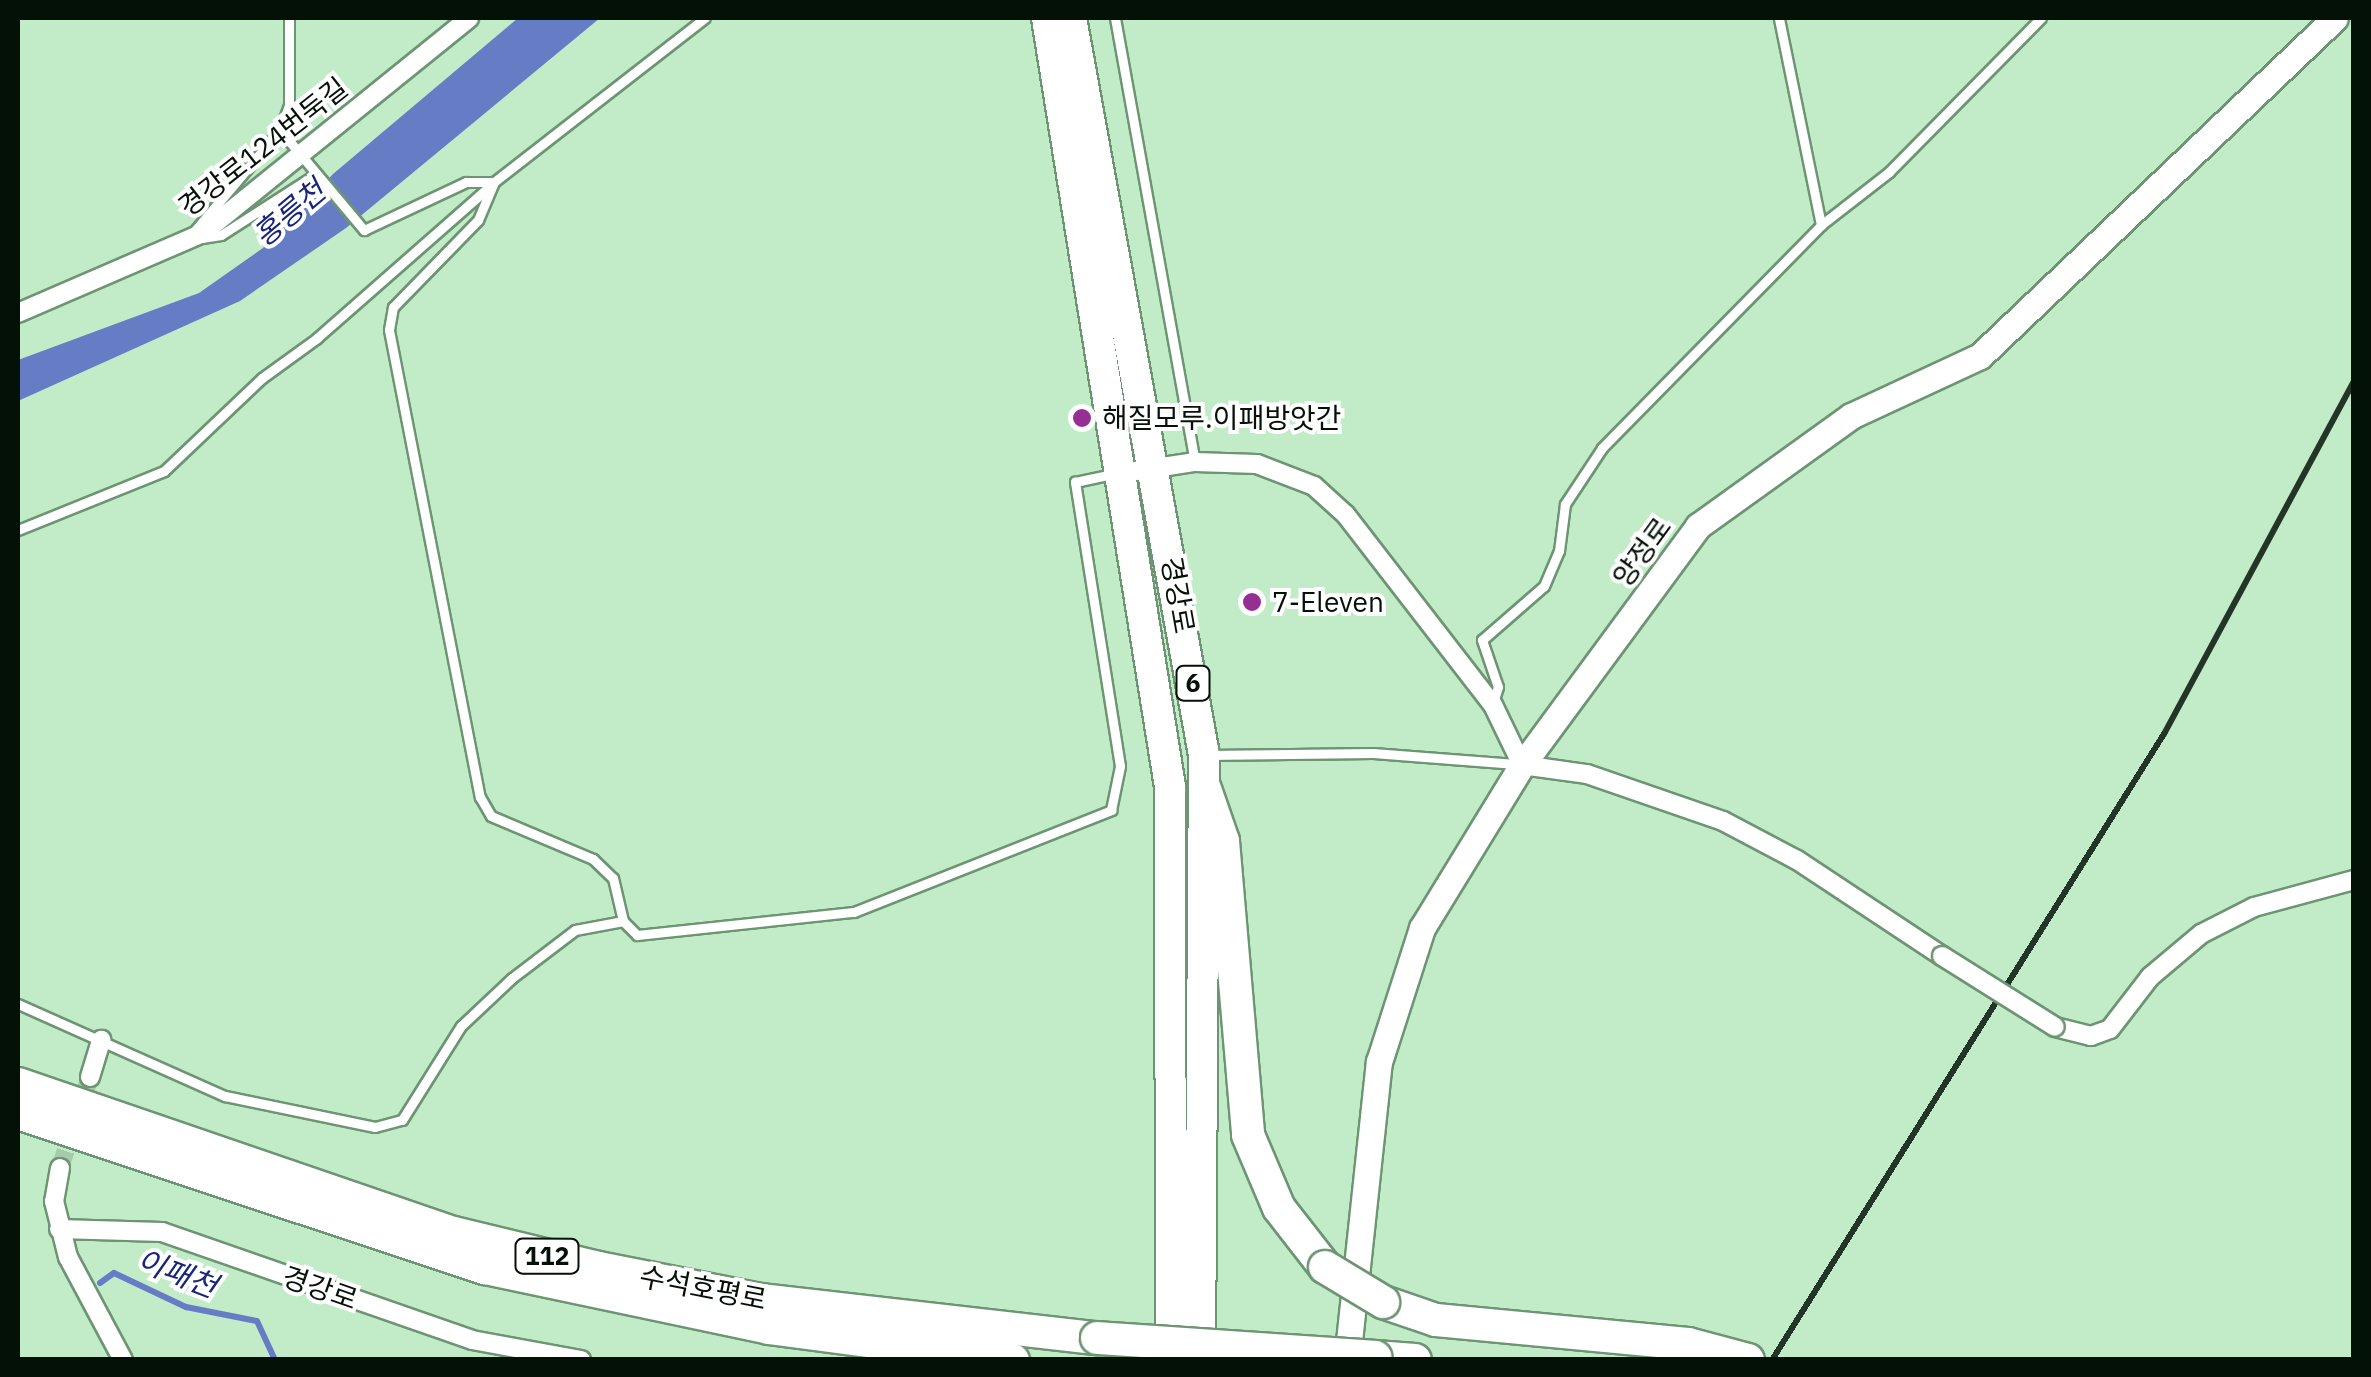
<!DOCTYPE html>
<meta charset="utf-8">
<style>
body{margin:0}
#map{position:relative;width:2371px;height:1377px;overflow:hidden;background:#c2ecc8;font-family:"IBM Plex Sans","Noto Sans KR",sans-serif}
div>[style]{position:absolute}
.water>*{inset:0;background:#667dc6}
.stream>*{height:6px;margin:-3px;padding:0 3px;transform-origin:3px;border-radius:3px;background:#667dc6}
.street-tunnel>*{height:18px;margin-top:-9px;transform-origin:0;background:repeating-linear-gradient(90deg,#a6cbab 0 18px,transparent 0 27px)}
.roads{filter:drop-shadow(2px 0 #6d9473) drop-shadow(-2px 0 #6d9473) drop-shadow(0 2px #6d9473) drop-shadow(0 -2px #6d9473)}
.lane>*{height:9px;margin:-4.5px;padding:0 4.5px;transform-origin:4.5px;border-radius:4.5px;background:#fff}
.street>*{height:18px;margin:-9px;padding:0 9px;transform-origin:9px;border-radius:9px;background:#fff}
.secondary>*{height:25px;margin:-12.5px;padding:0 12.5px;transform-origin:12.5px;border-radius:12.5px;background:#fff}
.primary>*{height:30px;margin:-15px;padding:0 15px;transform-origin:15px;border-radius:15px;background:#fff}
.highway>*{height:32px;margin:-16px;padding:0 16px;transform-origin:16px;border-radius:16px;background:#fff}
.rail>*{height:6px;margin:-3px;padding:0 3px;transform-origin:3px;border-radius:3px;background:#233526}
.bridges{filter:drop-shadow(2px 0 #6d9473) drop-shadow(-2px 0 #6d9473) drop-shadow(0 2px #6d9473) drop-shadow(0 -2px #6d9473)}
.street-bridge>*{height:18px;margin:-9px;padding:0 9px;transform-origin:9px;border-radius:9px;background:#fff}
.highway-bridge>*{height:32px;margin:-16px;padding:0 16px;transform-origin:16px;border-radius:16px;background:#fff}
.dots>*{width:28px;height:28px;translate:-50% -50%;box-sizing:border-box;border:5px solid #fff;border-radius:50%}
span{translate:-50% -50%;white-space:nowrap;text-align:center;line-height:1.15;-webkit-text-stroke:8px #fff;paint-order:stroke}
.shield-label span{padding:2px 8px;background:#fff;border:2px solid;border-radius:8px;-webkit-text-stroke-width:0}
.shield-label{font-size:25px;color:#041106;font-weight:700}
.street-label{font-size:28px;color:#041106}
.poi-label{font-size:28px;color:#041106}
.left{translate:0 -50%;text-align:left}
.water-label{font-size:30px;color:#18257a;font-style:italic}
.frame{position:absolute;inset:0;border:20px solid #041106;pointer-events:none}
</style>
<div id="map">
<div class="water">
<i style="clip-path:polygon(518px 18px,600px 18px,346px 228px,240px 301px,18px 401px,18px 360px,199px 293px,263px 248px,333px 174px)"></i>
</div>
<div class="stream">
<i style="left:100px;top:1283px;width:17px;rotate:-36deg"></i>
<i style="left:114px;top:1273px;width:80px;rotate:25.3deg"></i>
<i style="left:186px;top:1307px;width:72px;rotate:11.2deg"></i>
<i style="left:257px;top:1321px;width:43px;rotate:65.2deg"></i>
</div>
<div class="street-tunnel">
<i style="left:60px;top:1168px;width:96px;rotate:-71.8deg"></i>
</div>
<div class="roads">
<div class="lane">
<i style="left:1115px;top:18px;width:451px;rotate:79.8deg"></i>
<i style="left:280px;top:130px;width:131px;rotate:50deg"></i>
<i style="left:364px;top:230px;width:113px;rotate:-25.2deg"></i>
<i style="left:466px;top:182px;width:28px"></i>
<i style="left:494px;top:182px;width:267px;rotate:-37.9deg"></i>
<i style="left:494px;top:182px;width:41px;rotate:112.8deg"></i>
<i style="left:478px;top:220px;width:122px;rotate:134.3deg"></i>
<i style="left:393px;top:307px;width:23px;rotate:100deg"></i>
<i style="left:389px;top:330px;width:476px;rotate:79deg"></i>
<i style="left:480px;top:797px;width:22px;rotate:60deg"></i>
<i style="left:491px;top:816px;width:111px;rotate:22.9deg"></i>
<i style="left:593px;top:859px;width:28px;rotate:44deg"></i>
<i style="left:613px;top:878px;width:44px;rotate:76.9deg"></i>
<i style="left:623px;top:921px;width:20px;rotate:45deg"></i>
<i style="left:637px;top:935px;width:218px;rotate:-6.1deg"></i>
<i style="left:854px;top:912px;width:277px;rotate:-21.6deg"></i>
<i style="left:1111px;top:810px;width:45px;rotate:-78.4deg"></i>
<i style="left:1120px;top:766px;width:288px;rotate:-99deg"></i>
<i style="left:1075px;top:482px;width:39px;rotate:-12deg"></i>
<i style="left:1821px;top:225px;width:86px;rotate:-37.9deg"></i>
<i style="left:1889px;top:172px;width:216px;rotate:-45.4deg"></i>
<i style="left:192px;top:234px;width:136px;rotate:-49.8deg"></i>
<i style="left:280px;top:130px;width:27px;rotate:-70deg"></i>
<i style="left:289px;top:105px;width:87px;rotate:-90deg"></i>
<i style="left:202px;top:238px;width:19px;rotate:-9deg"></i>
<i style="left:221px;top:235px;width:113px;rotate:-32.7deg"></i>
<i style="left:18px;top:530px;width:157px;rotate:-22deg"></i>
<i style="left:164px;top:471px;width:135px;rotate:-43.5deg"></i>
<i style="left:262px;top:378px;width:68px;rotate:-36deg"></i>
<i style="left:317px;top:338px;width:233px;rotate:-41.3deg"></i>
<i style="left:1493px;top:703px;width:17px;rotate:-73deg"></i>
<i style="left:1498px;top:687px;width:50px;rotate:-108.8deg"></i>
<i style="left:1482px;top:640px;width:82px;rotate:-41.1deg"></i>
<i style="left:1544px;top:586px;width:38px;rotate:-67deg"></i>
<i style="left:1559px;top:551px;width:47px;rotate:-82.7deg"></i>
<i style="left:1565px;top:504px;width:67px;rotate:-56.5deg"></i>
<i style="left:1602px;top:448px;width:313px;rotate:-45.5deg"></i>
<i style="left:1821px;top:225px;width:211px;rotate:-101.5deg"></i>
<i style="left:1207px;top:755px;width:166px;rotate:-0.7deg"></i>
<i style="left:1373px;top:753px;width:143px;rotate:4.4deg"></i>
<i style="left:18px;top:1004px;width:227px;rotate:24deg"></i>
<i style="left:225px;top:1096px;width:153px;rotate:11.7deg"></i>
<i style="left:375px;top:1127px;width:28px;rotate:-15deg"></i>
<i style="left:402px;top:1120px;width:111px;rotate:-57.9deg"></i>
<i style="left:461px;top:1026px;width:70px;rotate:-43.3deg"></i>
<i style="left:512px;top:978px;width:79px;rotate:-37.3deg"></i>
<i style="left:575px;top:930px;width:49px;rotate:-10.6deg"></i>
</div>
<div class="street">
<i style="left:18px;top:313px;width:202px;rotate:-23.4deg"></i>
<i style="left:203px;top:233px;width:342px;rotate:-38.9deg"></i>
<i style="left:1123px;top:473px;width:73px;rotate:-8.7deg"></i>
<i style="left:1195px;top:462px;width:62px;rotate:1.8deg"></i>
<i style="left:1257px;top:464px;width:61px;rotate:21.1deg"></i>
<i style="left:1314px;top:486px;width:43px;rotate:42.2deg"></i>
<i style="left:1346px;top:515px;width:240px;rotate:52.3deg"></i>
<i style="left:1493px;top:705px;width:67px;rotate:64.2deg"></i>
<i style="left:1522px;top:765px;width:66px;rotate:7.9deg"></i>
<i style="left:1587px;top:774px;width:144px;rotate:19.1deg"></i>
<i style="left:1723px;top:821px;width:84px;rotate:27.8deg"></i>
<i style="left:1797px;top:860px;width:174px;rotate:33.5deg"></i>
<i style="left:2055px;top:1027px;width:37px;rotate:14deg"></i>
<i style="left:2091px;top:1036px;width:20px;rotate:-20deg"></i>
<i style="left:2110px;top:1029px;width:66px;rotate:-52.4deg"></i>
<i style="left:2150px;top:977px;width:67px;rotate:-40.1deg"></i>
<i style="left:2201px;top:934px;width:59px;rotate:-27deg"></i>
<i style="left:2254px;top:907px;width:104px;rotate:-15.1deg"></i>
<i style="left:90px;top:1077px;width:39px;rotate:-73deg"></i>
<i style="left:60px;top:1168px;width:34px;rotate:100deg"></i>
<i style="left:54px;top:1201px;width:58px;rotate:76deg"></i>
<i style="left:68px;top:1257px;width:117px;rotate:61.9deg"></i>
<i style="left:59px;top:1229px;width:103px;rotate:1.7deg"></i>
<i style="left:162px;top:1232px;width:328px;rotate:19.2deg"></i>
<i style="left:472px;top:1340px;width:111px;rotate:10.4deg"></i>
</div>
<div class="secondary">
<i style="left:1347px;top:1360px;width:300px;rotate:-83.9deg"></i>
<i style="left:1379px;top:1062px;width:141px;rotate:-72.2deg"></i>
<i style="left:1422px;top:928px;width:191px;rotate:-58.5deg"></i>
<i style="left:1522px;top:765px;width:297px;rotate:-53.6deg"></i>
<i style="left:1698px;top:526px;width:188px;rotate:-35.7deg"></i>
<i style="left:1851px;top:416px;width:142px;rotate:-24.9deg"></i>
<i style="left:1980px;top:356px;width:490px;rotate:-43.6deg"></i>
</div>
<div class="primary">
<i style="left:1047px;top:18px;width:779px;rotate:80.91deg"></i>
<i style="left:1170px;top:787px;width:573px;rotate:89.9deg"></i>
<i style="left:1071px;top:18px;width:749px;rotate:79.77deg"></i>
<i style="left:1204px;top:755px;width:605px;rotate:90.38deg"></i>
</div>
<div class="highway">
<i style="left:1205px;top:789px;width:55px;rotate:70.9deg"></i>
<i style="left:1223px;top:841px;width:295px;rotate:85.1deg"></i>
<i style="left:1248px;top:1135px;width:79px;rotate:67deg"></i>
<i style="left:1279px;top:1208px;width:75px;rotate:52.1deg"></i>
<i style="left:18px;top:1084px;width:461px;rotate:18.9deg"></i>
<i style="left:454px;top:1233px;width:149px;rotate:13.6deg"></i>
<i style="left:599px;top:1268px;width:165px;rotate:11.2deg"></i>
<i style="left:761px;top:1300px;width:338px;rotate:6.5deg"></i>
<i style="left:18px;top:1113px;width:492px;rotate:18.4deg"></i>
<i style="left:485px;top:1268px;width:290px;rotate:11.9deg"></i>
<i style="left:769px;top:1328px;width:246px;rotate:7.5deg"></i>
<i style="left:1383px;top:1302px;width:56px;rotate:18.8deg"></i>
<i style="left:1436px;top:1320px;width:253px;rotate:5.4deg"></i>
<i style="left:1688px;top:1344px;width:62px;rotate:14.9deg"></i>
<i style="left:1375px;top:1357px;width:40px;rotate:4.3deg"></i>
</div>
</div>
<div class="rail">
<i style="left:1772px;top:1360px;width:739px;rotate:-57.95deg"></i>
<i style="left:2164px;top:734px;width:401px;rotate:-61.7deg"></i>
</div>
<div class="bridges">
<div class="street-bridge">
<i style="left:1942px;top:956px;width:133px;rotate:32.1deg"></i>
</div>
<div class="highway-bridge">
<i style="left:1325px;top:1267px;width:68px;rotate:31.1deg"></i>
<i style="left:1097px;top:1338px;width:279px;rotate:3.9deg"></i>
</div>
</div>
<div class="dots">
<i style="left:1082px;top:418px;background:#962f93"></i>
<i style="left:1252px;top:602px;background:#962f93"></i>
</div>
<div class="shield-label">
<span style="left:1193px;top:683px">6</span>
<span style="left:547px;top:1256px">112</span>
</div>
<div class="street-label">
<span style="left:263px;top:147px;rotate:-38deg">경강로124번둑길</span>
<span style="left:1642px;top:552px;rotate:-54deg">양정로</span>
<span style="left:1178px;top:595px;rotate:80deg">경강로</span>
<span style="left:320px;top:1288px;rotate:19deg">경강로</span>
<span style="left:703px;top:1288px;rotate:11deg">수석호평로</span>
</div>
<div class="poi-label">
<span class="left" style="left:1102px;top:418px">해질모루.이패방앗간</span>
<span class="left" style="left:1272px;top:602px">7-Eleven</span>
</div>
<div class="water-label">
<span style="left:289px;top:213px;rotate:-40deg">홍릉천</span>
<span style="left:177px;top:1273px;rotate:21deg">이패천</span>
</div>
<div class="frame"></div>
</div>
